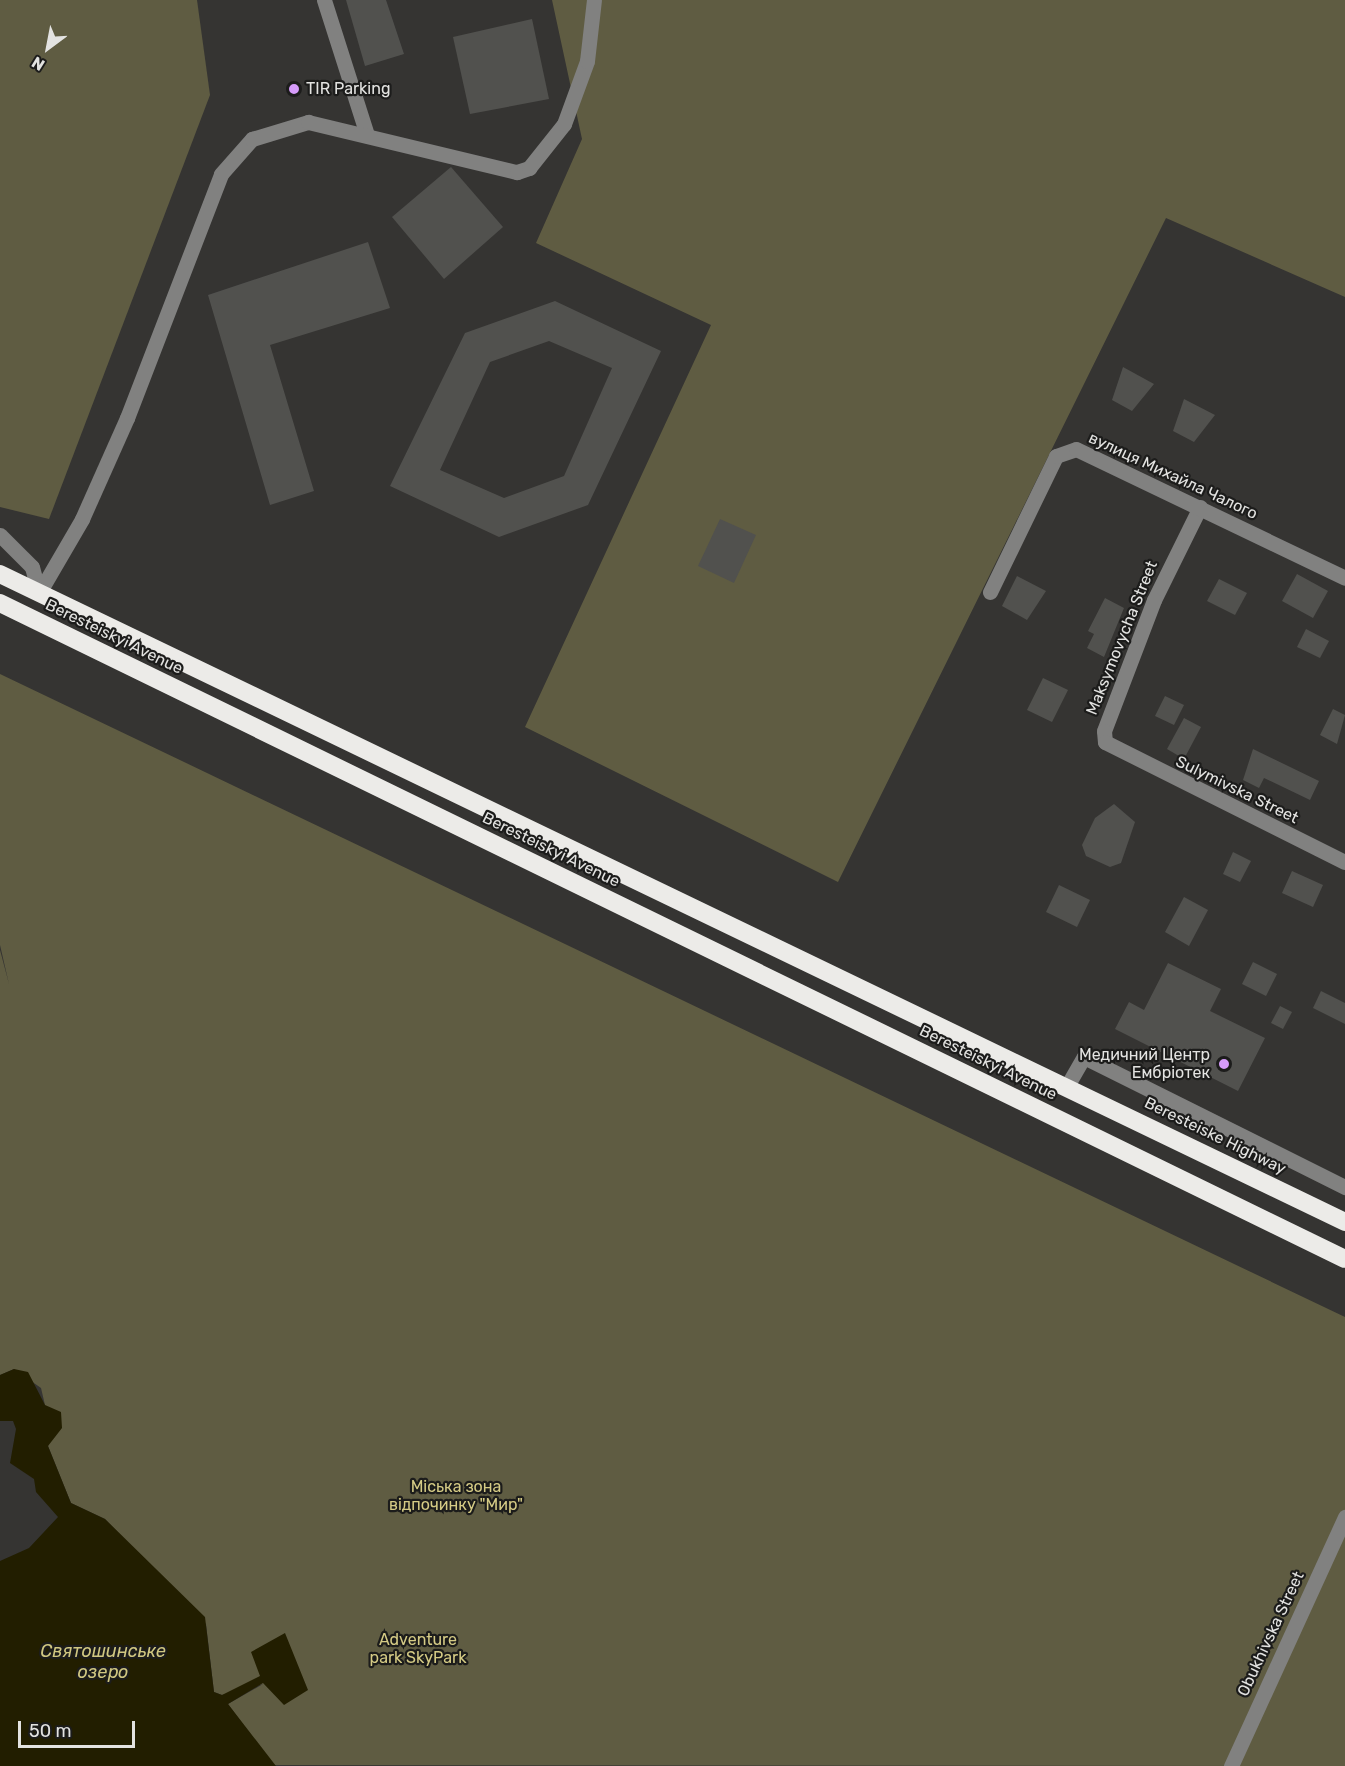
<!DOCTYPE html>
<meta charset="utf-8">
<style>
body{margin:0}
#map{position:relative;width:1345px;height:1766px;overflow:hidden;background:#353432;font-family:Rubik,sans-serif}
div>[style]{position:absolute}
.green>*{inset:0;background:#5f5c42}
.water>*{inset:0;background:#221e00}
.building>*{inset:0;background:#51514e}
.minor>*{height:15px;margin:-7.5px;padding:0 7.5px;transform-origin:7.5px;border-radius:7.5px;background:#818180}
.highway>*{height:18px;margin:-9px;padding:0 9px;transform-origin:9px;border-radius:9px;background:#ecebe8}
.dots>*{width:16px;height:16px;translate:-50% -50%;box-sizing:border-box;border:3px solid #1c1c1b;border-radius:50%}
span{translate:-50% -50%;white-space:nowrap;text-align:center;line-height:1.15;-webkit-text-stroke:4.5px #1c1c1b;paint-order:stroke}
.poi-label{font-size:16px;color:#e3e3e1}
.left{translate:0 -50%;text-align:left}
.right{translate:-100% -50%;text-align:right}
.street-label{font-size:16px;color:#e3e3e1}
.park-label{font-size:16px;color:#d5cb85}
.water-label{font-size:18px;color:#d0c781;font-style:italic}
.north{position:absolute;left:18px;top:18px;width:60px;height:60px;-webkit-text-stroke:4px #1c1c1b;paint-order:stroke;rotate:212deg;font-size:16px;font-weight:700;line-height:24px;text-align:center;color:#e3e3e1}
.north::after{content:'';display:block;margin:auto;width:21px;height:27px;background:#e3e3e1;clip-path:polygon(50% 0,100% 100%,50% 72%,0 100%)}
.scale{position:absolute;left:18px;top:1721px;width:117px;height:27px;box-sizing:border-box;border:3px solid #e3e3e1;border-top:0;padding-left:8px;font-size:18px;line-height:21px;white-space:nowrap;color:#e3e3e1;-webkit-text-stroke:4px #1c1c1b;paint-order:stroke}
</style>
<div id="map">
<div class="green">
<i style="clip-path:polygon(0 0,197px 0,210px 95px,49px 519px,0 507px)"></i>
<i style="clip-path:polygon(552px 0,1345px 0,1345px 297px,1166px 218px,838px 882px,525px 727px,711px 325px,536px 243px,582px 139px)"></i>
<i style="clip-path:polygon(0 674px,1345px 1317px,1345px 1766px,273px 1765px,228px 1704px,263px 1684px,222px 1695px,214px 1692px,206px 1624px,105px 1519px,71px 1503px,48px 1446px,52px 1435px,41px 1388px,14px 1369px,0 1375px,0 950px,9px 984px,0 945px)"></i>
</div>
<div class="water">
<i style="clip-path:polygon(14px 1369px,28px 1372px,45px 1405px,61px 1412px,62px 1428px,48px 1446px,71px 1503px,105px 1519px,205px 1617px,214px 1692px,222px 1695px,260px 1676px,251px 1652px,285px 1633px,308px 1690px,284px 1705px,263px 1683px,228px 1704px,276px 1766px,0 1766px,0 1561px,29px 1548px,58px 1517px,36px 1492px,34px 1479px,10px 1463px,16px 1429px,13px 1421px,0 1421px,0 1375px)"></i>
</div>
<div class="building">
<i style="clip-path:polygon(346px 0,386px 0,404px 54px,365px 66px)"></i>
<i style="clip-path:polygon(532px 19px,549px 99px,470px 114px,453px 37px)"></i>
<i style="clip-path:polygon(451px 167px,503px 227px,444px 279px,392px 217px)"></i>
<i style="clip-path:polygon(368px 242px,390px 308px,270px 345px,314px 491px,270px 505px,208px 295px)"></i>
<i style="clip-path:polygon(evenodd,555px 301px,661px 351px,588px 505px,499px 537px,390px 486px,465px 333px,555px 301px,549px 341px,612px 368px,564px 476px,504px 498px,440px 470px,490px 362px,549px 341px)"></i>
<i style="clip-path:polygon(1123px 367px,1154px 384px,1132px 411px,1112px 400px)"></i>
<i style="clip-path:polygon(1184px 399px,1215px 415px,1194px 442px,1173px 431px)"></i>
<i style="clip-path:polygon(720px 519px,756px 535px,734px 583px,698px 566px)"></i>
<i style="clip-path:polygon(1297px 574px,1328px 591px,1313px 618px,1282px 601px)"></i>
<i style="clip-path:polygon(1017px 576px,1046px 591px,1027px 620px,1002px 606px)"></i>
<i style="clip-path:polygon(1219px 579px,1247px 593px,1235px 615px,1207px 601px)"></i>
<i style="clip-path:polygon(1105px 598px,1124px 608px,1104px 657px,1087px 648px,1094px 634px,1088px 631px)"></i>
<i style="clip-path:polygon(1306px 629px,1329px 641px,1320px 658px,1297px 647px)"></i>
<i style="clip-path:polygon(1043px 678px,1068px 690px,1052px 722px,1027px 710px)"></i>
<i style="clip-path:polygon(1165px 696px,1184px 705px,1174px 725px,1155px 716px)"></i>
<i style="clip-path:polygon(1333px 709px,1345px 715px,1337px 744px,1320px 735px)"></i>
<i style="clip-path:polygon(1184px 718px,1201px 727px,1184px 759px,1167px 749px)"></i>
<i style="clip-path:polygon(1253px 749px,1319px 781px,1310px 800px,1264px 778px,1259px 788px,1243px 780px)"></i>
<i style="clip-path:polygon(1114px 804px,1135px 822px,1121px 863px,1110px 867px,1086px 856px,1082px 845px,1095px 818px)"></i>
<i style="clip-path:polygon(1233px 852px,1251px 861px,1240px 882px,1223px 874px)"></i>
<i style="clip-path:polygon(1292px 871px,1323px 885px,1313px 907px,1282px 893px)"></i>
<i style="clip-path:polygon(1059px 885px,1090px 900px,1077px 927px,1046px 912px)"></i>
<i style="clip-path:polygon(1184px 897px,1208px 910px,1189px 946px,1165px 932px)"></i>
<i style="clip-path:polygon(1253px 962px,1277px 974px,1266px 996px,1242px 984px)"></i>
<i style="clip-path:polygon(1168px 963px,1221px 989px,1210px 1011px,1265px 1038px,1238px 1091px,1115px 1029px,1129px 1002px,1144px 1010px)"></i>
<i style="clip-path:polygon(1321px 991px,1345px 1003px,1345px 1024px,1313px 1008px)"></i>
<i style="clip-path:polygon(1280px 1006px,1292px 1012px,1283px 1029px,1271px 1023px)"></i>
</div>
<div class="minor">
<i style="left:324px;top:0;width:139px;rotate:72.3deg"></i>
<i style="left:1200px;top:507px;width:104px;rotate:116.3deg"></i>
<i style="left:1154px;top:600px;width:140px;rotate:110.9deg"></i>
<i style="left:1104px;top:731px;width:11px;rotate:85deg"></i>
<i style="left:1105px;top:742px;width:268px;rotate:26.6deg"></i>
<i style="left:0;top:535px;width:45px;rotate:45deg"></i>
<i style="left:32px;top:567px;width:27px;rotate:75deg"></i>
<i style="left:990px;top:592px;width:151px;rotate:-64.1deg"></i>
<i style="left:1056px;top:456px;width:21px;rotate:-19deg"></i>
<i style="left:1076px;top:449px;width:298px;rotate:25.6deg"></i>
<i style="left:39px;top:593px;width:86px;rotate:-59.8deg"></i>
<i style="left:82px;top:519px;width:111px;rotate:-66deg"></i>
<i style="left:127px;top:418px;width:261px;rotate:-68.9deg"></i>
<i style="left:221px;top:174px;width:47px;rotate:-48.5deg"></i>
<i style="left:252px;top:139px;width:59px;rotate:-16.9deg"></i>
<i style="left:308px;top:122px;width:215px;rotate:13.5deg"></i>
<i style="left:517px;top:172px;width:13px;rotate:-18deg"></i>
<i style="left:529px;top:168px;width:56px;rotate:-51.5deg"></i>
<i style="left:564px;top:124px;width:67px;rotate:-69.9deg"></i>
<i style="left:587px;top:61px;width:61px;rotate:-83.5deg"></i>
<i style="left:1067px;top:1086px;width:34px;rotate:-60deg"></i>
<i style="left:1084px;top:1057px;width:292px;rotate:26.5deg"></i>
<i style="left:1231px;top:1766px;width:274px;rotate:-65.4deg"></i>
</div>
<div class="highway">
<i style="left:0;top:574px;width:1493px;rotate:25.72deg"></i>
<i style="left:0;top:603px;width:1496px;rotate:26deg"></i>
</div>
<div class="dots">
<i style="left:294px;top:89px;background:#d69bfa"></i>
<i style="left:1224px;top:1064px;background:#d69bfa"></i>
</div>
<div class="poi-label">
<span class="left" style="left:306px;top:89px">TIR Parking</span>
<span class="right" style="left:1210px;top:1064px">Медичний Центр<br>Ембріотек</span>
</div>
<div class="street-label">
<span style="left:1173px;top:476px;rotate:25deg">вулиця Михайла Чалого</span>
<span style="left:114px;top:637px;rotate:26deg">Beresteiskyi Avenue</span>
<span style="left:1122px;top:638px;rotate:-68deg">Maksymovycha Street</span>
<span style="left:1237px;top:790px;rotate:26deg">Sulymivska Street</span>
<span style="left:551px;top:850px;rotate:26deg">Beresteiskyi Avenue</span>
<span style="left:988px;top:1063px;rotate:26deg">Beresteiskyi Avenue</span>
<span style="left:1215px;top:1136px;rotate:26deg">Beresteiske Highway</span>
<span style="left:1271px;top:1634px;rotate:-65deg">Obukhivska Street</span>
</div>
<div class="park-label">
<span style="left:456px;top:1496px">Міська зона<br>відпочинку "Мир"</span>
<span style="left:418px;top:1649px">Adventure<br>park SkyPark</span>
</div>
<div class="water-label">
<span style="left:103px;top:1662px">Святошинське<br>озеро</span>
</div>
<div class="north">N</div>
<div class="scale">50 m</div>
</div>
